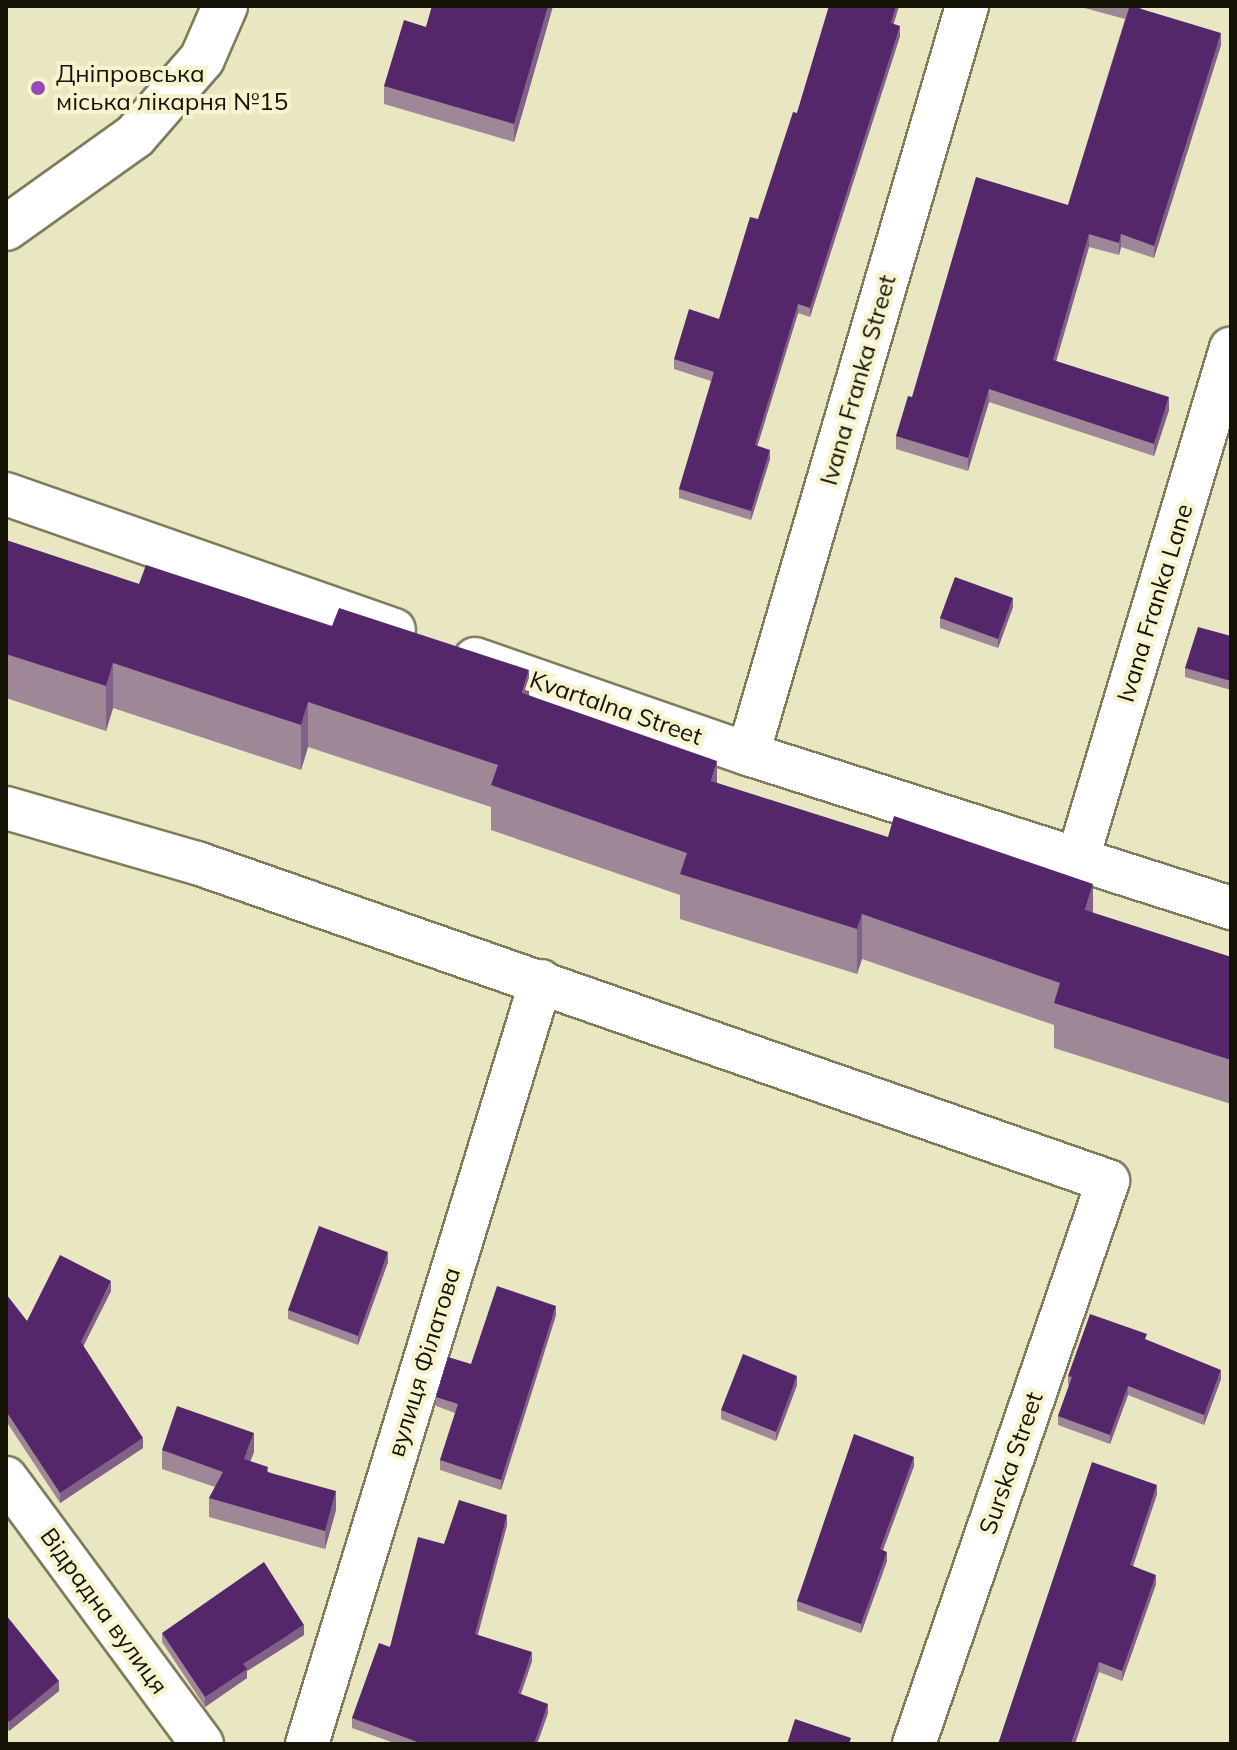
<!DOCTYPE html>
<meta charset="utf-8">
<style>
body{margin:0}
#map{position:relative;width:1237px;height:1750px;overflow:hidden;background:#e9e7c2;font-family:Mulish,sans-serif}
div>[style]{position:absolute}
.roads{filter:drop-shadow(2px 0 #7e7c5a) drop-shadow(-2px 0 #7e7c5a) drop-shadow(0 2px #7e7c5a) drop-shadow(0 -2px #7e7c5a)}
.street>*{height:42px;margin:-21px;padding:0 21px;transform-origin:21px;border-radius:21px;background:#fff}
.secondary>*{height:44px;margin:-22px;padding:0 22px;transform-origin:22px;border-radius:22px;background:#fff}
.wall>*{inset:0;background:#9e8796}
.shaded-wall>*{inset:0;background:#816185}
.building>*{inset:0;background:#54276b}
.dots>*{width:22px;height:22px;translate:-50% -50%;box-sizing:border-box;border:4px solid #f6f4cf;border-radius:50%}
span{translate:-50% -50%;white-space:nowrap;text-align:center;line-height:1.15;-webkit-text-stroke:8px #f6f4cf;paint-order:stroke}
.poi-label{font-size:24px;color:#131205}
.left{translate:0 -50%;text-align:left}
.street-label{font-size:24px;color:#131205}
.frame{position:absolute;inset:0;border:8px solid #131205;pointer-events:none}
</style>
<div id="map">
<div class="roads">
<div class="street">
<i style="left:6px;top:494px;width:411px;rotate:19.3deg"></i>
<i style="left:475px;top:659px;width:289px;rotate:19.2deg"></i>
<i style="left:748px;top:754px;width:507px;rotate:17.68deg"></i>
<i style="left:748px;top:754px;width:779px;rotate:-73.68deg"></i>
<i style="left:6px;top:808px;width:199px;rotate:16.1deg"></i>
<i style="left:197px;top:863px;width:965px;rotate:19.24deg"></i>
<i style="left:1108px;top:1181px;width:595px;rotate:109.01deg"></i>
<i style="left:1078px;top:858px;width:532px;rotate:-73.3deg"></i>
<i style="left:6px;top:1478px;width:330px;rotate:53.6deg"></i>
<i style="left:307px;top:1744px;width:798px;rotate:-72.95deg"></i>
</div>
<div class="secondary">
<i style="left:6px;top:228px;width:158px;rotate:-35.5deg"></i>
<i style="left:135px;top:136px;width:102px;rotate:-49deg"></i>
<i style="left:202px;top:59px;width:58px;rotate:-66.5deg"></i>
</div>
</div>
<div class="wall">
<i style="clip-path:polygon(432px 6px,553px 6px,514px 142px,384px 104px,384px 86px,426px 27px)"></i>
<i style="clip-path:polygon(829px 6px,899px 6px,893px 24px,900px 36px,810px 317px,798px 313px,757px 446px,770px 459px,751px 520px,679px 498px,679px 489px,711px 381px,674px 369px,674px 359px,719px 319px,758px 219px,797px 113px)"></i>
<i style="clip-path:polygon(1077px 6px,1142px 6px,1141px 9px,1221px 45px,1154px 258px,1121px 247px,1119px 255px,1089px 247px,1056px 361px,1169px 410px,1154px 456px,989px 402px,968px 471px,896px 449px,896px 436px,912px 397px,1068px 205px,1125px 19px)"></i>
<i style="clip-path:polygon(6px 540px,139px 584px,529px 695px,717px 783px,1093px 913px,1231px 957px,1231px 1104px,1054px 1048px,1054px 1025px,862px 959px,857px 974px,680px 919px,680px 895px,491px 830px,491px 807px,308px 747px,301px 770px,113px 708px,106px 731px,6px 698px)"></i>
<i style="clip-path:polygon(1013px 607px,998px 648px,940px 628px,940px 618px)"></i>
<i style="clip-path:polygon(1231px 636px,1231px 690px,1185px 677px,1185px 668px)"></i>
<i style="clip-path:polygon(388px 1262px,358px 1345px,288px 1319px,288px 1310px)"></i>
<i style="clip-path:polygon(111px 1291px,83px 1346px,143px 1448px,60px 1503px,6px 1421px,6px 1294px,27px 1321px)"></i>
<i style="clip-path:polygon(556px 1315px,501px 1490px,440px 1470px,440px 1460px,455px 1413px,436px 1406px,436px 1397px,471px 1364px)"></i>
<i style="clip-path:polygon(1147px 1340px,1221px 1379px,1204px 1425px,1128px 1395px,1110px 1444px,1058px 1425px,1058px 1416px,1069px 1385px,1068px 1385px,1068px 1376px)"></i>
<i style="clip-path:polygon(797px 1385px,776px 1441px,721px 1419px,721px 1410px)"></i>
<i style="clip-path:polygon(162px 1450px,254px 1452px,250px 1461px,336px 1510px,325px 1549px,209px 1517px,209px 1498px,215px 1487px,162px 1469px)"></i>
<i style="clip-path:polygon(914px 1466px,883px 1550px,887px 1561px,861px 1633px,797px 1610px,797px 1601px)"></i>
<i style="clip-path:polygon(1157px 1494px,1133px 1566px,1156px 1584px,1122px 1681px,1099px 1672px,998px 1744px)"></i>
<i style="clip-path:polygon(507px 1525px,478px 1635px,532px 1661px,521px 1694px,548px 1713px,537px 1744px,397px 1744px,352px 1728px,352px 1718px,444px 1544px)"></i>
<i style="clip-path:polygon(6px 1615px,59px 1691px,9px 1731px,6px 1728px)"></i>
<i style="clip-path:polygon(162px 1633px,304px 1635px,247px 1671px,247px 1678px,205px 1707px,162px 1642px)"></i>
</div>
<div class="shaded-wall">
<i style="clip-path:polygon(548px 6px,553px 6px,514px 142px,514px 124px)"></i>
<i style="clip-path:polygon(896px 6px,899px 6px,891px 33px,891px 23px)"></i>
<i style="clip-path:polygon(900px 26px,900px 36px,810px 317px,810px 308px)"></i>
<i style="clip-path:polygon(1221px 33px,1221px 45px,1154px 258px,1154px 246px)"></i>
<i style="clip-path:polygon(1089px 234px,1089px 247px,1053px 372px,1053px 360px)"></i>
<i style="clip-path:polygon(1121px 234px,1121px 247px,1119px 255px,1119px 243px)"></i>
<i style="clip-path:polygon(798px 304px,798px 313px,755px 454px,755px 445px)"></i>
<i style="clip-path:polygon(989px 389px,989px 402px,968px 471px,968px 458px)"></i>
<i style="clip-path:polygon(1169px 397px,1169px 410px,1154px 456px,1154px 444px)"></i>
<i style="clip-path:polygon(770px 450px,770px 459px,751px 520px,751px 511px)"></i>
<i style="clip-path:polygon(1013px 598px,1013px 607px,998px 648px,998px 639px)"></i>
<i style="clip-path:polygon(113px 663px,113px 708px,106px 731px,106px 686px)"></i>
<i style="clip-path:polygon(529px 670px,529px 715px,522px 693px)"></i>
<i style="clip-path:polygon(308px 702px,308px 747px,301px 770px,301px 725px)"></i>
<i style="clip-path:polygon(717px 761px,717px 805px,711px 781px)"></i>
<i style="clip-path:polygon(1093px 884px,1093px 928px,1085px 910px)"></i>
<i style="clip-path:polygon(862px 914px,862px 959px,857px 974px,857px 929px)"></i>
<i style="clip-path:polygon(388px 1252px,388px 1262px,358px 1345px,358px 1336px)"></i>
<i style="clip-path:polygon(111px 1281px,111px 1291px,81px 1351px,81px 1342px)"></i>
<i style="clip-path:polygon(556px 1306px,556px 1315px,501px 1490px,501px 1480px)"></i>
<i style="clip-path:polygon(1221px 1370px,1221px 1379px,1204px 1425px,1204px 1415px)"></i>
<i style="clip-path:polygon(797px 1376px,797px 1385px,776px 1441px,776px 1432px)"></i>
<i style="clip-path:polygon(1128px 1386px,1128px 1395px,1110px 1444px,1110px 1435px)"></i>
<i style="clip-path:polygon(254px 1433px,254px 1452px,244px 1477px,244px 1459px)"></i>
<i style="clip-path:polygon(143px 1438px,143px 1448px,60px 1503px,60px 1493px)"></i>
<i style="clip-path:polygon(914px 1457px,914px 1466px,880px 1558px,880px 1549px)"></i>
<i style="clip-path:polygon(1157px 1485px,1157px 1494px,1130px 1575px,1130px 1565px)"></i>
<i style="clip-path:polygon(336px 1491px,336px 1510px,325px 1549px,325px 1531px)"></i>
<i style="clip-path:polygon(507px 1515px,507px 1525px,475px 1644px,475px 1634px)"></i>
<i style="clip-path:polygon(887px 1552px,887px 1561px,861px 1633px,861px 1624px)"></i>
<i style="clip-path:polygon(1156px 1575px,1156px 1584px,1122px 1681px,1122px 1671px)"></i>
<i style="clip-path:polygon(304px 1625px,304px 1635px,247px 1671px,247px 1678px,205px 1707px,205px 1697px,243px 1664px)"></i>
<i style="clip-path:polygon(532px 1652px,532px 1661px,518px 1702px,518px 1693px)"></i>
<i style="clip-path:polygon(1099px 1662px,1099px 1672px,1075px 1744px,1071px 1744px)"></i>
<i style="clip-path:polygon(59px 1681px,59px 1691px,9px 1731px,9px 1722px)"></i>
<i style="clip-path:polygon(548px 1704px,548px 1713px,537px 1744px,534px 1744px)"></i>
</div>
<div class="building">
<i style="clip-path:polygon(432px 6px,548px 6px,514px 124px,384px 86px,404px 20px,426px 27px)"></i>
<i style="clip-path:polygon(829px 6px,896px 6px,891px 23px,900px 26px,810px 308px,798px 304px,755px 445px,770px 450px,751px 511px,679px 489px,714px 372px,674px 359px,689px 309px,719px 319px,750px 217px,758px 219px,793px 112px,797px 113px)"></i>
<i style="clip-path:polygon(1122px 6px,1139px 6px,1138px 8px,1221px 33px,1154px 246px,1121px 234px,1119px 243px,1089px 234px,1053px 360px,1169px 397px,1154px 444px,989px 389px,968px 458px,896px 436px,908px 396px,912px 397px,976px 177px,1068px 205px,1129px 8px)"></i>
<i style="clip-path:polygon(6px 540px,139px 584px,146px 565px,332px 626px,339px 608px,529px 670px,522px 693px,717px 761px,711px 781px,888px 837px,894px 816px,1093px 884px,1085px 910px,1231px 957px,1231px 1060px,1054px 1003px,1060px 983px,862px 914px,857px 929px,680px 874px,687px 853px,491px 785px,498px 765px,308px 702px,301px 725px,113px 663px,106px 686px,6px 654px)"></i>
<i style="clip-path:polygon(955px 577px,1013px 598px,998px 639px,940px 618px)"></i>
<i style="clip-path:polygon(1198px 627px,1231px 636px,1231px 681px,1185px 668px)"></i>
<i style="clip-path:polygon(319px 1226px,388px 1252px,358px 1336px,288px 1310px)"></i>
<i style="clip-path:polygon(60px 1255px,111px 1281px,81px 1342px,143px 1438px,60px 1493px,6px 1411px,6px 1294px,27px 1321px)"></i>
<i style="clip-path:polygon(497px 1286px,556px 1306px,501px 1480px,440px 1460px,458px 1404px,436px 1397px,448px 1357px,471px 1364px)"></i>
<i style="clip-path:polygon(1090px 1314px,1147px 1334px,1145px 1339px,1221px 1370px,1204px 1415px,1128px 1386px,1110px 1435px,1058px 1416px,1072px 1377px,1068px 1376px)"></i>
<i style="clip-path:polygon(743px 1354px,797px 1376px,776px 1432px,721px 1410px)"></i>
<i style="clip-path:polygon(177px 1406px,254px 1433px,244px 1459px,268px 1467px,267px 1472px,336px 1491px,325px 1531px,209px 1498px,223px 1472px,162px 1450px)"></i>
<i style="clip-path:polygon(854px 1434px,914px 1457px,880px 1549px,887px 1552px,861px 1624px,797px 1601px)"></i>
<i style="clip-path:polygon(1092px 1462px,1157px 1485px,1130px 1565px,1156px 1575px,1122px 1671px,1099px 1662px,1071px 1744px,998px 1744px)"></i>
<i style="clip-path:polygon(459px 1500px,507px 1515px,475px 1634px,532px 1652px,518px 1693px,548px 1704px,534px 1744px,423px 1744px,352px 1718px,379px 1643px,390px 1647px,418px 1537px,444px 1544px)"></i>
<i style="clip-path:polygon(264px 1562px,304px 1625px,243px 1664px,247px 1669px,205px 1697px,162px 1633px)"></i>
<i style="clip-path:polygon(6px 1615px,59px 1681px,9px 1722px,6px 1718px)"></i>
<i style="clip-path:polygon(795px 1719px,851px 1738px,849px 1744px,787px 1744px)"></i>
</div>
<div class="dots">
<i style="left:38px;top:88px;background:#9449bb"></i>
</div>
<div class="poi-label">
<span class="left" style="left:56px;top:88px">Дніпровська<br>міська лікарня №15</span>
</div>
<div class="street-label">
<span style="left:858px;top:380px;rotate:-74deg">Ivana Franka Street</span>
<span style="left:1155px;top:603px;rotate:-73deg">Ivana Franka Lane</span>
<span style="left:616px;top:708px;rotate:19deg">Kvartalna Street</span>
<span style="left:424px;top:1362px;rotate:-73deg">вулиця Філатова</span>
<span style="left:1011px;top:1463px;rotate:-71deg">Surska Street</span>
<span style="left:104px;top:1611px;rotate:54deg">Відрадна вулиця</span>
</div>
<div class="frame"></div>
</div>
